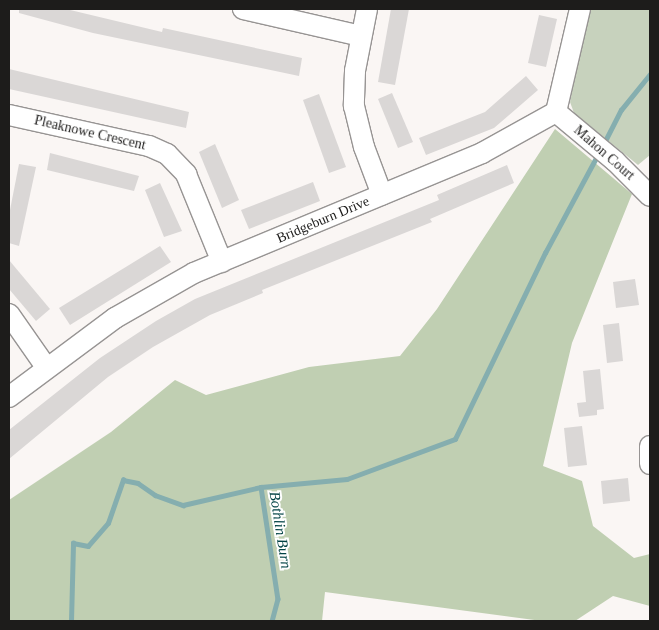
<!DOCTYPE html>
<style>
body{margin:0}
#map{position:relative;width:659px;height:630px;overflow:hidden;background:#faf6f4;font-family:Georgia,serif}
div>[style]{position:absolute}
.green>*{inset:0;background:#c7d2bd}
.forest>*{inset:0;background:#c0cfb2}
.stream>*{height:4.5px;margin:-2.25px;padding:0 2.25px;transform-origin:2.25px;border-radius:2.25px;background:#85aeaf}
.building>*{inset:0;background:#dad7d6}
.roads{filter:drop-shadow(1px 0 #979493) drop-shadow(-1px 0 #979493) drop-shadow(0 1px #979493) drop-shadow(0 -1px #979493)}
.minor>*{height:20px;margin:-10px;padding:0 10px;transform-origin:10px;border-radius:10px;background:#fff}
span{translate:-50% -50%;white-space:nowrap;text-align:center;line-height:1.15;-webkit-text-stroke:4px #fff;paint-order:stroke}
.street-label{font-size:14px;color:#1d1c1b}
.water-label{font-size:15px;color:#004244;font-style:italic}
.frame{position:absolute;inset:0;border:10px solid #1d1c1b;pointer-events:none}
</style>
<div id="map">
<div class="green">
<i style="clip-path:polygon(588px 9px,650px 9px,650px 155px,638px 165px,574px 113px,570px 102px)"></i>
</div>
<div class="forest">
<i style="clip-path:polygon(555px 129px,632px 194px,572px 343px,543px 466px,582px 481px,593px 526px,634px 558px,650px 554px,650px 606px,613px 596px,575px 621px,542px 621px,325px 592px,322px 621px,9px 621px,9px 500px,111px 432px,175px 380px,206px 395px,309px 367px,400px 356px,437px 309px)"></i>
</div>
<div class="stream">
<i style="left:603px;top:145px;width:39px;rotate:-63deg"></i>
<i style="left:621px;top:110px;width:46px;rotate:-51.1deg"></i>
<i style="left:261px;top:487px;width:113px;rotate:81.4deg"></i>
<i style="left:278px;top:599px;width:23px;rotate:105deg"></i>
<i style="left:71px;top:621px;width:78px;rotate:-88.5deg"></i>
<i style="left:73px;top:543px;width:15px;rotate:11deg"></i>
<i style="left:88px;top:546px;width:30px;rotate:-49deg"></i>
<i style="left:108px;top:523px;width:46px;rotate:-70.8deg"></i>
<i style="left:123px;top:480px;width:15px;rotate:11deg"></i>
<i style="left:138px;top:483px;width:21px;rotate:35deg"></i>
<i style="left:155px;top:495px;width:30px;rotate:20deg"></i>
<i style="left:183px;top:505px;width:80px;rotate:-13deg"></i>
<i style="left:261px;top:487px;width:86px;rotate:-5.3deg"></i>
<i style="left:347px;top:479px;width:115px;rotate:-20.3deg"></i>
<i style="left:455px;top:439px;width:207px;rotate:-64.2deg"></i>
<i style="left:545px;top:253px;width:112px;rotate:-61.8deg"></i>
</div>
<div class="building">
<i style="clip-path:polygon(19px 9px,66px 9px,162px 32px,163px 28px,302px 58px,299px 76px,93px 33px,19px 13px)"></i>
<i style="clip-path:polygon(391px 9px,409px 9px,395px 85px,378px 82px)"></i>
<i style="clip-path:polygon(539px 15px,557px 19px,546px 67px,528px 63px)"></i>
<i style="clip-path:polygon(9px 69px,189px 112px,186px 128px,9px 89px)"></i>
<i style="clip-path:polygon(526px 76px,538px 90px,494px 128px,426px 155px,419px 138px,485px 112px)"></i>
<i style="clip-path:polygon(392px 93px,413px 142px,398px 148px,378px 99px)"></i>
<i style="clip-path:polygon(319px 94px,346px 167px,329px 173px,303px 100px)"></i>
<i style="clip-path:polygon(215px 144px,239px 200px,222px 208px,199px 152px)"></i>
<i style="clip-path:polygon(50px 153px,139px 176px,134px 191px,47px 170px)"></i>
<i style="clip-path:polygon(19px 164px,36px 167px,19px 246px,9px 243px,9px 215px)"></i>
<i style="clip-path:polygon(507px 165px,514px 183px,430px 219px,432px 222px,262px 290px,263px 293px,210px 315px,153px 347px,108px 377px,9px 459px,9px 430px,100px 358px,156px 321px,195px 299px,439px 200px,437px 195px)"></i>
<i style="clip-path:polygon(313px 182px,320px 201px,249px 229px,241px 210px)"></i>
<i style="clip-path:polygon(160px 183px,182px 231px,164px 237px,145px 190px)"></i>
<i style="clip-path:polygon(160px 246px,171px 262px,70px 325px,59px 308px)"></i>
<i style="clip-path:polygon(9px 260px,50px 309px,36px 321px,9px 289px)"></i>
<i style="clip-path:polygon(635px 279px,639px 305px,616px 308px,613px 282px)"></i>
<i style="clip-path:polygon(619px 323px,623px 361px,607px 363px,603px 325px)"></i>
<i style="clip-path:polygon(600px 369px,604px 409px,597px 410px,597px 415px,579px 417px,577px 403px,586px 402px,583px 371px)"></i>
<i style="clip-path:polygon(582px 426px,587px 465px,568px 467px,564px 428px)"></i>
<i style="clip-path:polygon(628px 478px,630px 501px,603px 504px,601px 481px)"></i>
</div>
<div class="roads">
<div class="minor">
<i style="left:243px;top:9px;width:121px;rotate:12.9deg"></i>
<i style="left:367px;top:9px;width:63px;rotate:101deg"></i>
<i style="left:355px;top:71px;width:35px;rotate:92deg"></i>
<i style="left:354px;top:106px;width:42px;rotate:76.3deg"></i>
<i style="left:364px;top:147px;width:51px;rotate:69.4deg"></i>
<i style="left:556px;top:112px;width:77px;rotate:39.7deg"></i>
<i style="left:615px;top:161px;width:49px;rotate:45deg"></i>
<i style="left:9px;top:115px;width:143px;rotate:12.5deg"></i>
<i style="left:149px;top:146px;width:20px;rotate:24deg"></i>
<i style="left:167px;top:154px;width:28px;rotate:46deg"></i>
<i style="left:186px;top:174px;width:95px;rotate:67.8deg"></i>
<i style="left:9px;top:314px;width:65px;rotate:55.1deg"></i>
<i style="left:9px;top:397px;width:132px;rotate:-36.7deg"></i>
<i style="left:115px;top:318px;width:91px;rotate:-29.7deg"></i>
<i style="left:194px;top:273px;width:312px;rotate:-22.6deg"></i>
<i style="left:482px;top:153px;width:85px;rotate:-29deg"></i>
<i style="left:556px;top:112px;width:106px;rotate:-76.9deg"></i>
<i style="left:650px;top:446px;width:18px;rotate:90deg"></i>
</div>
</div>
<div class="street-label">
<span style="left:90px;top:133px;rotate:13deg">Pleaknowe Crescent</span>
<span style="left:604px;top:153px;rotate:41deg">Mahon Court</span>
<span style="left:323px;top:220px;rotate:-23deg">Bridgeburn Drive</span>
</div>
<div class="water-label">
<span style="left:280px;top:530px;rotate:81deg">Bothlin Burn</span>
</div>
<div class="frame"></div>
</div>
